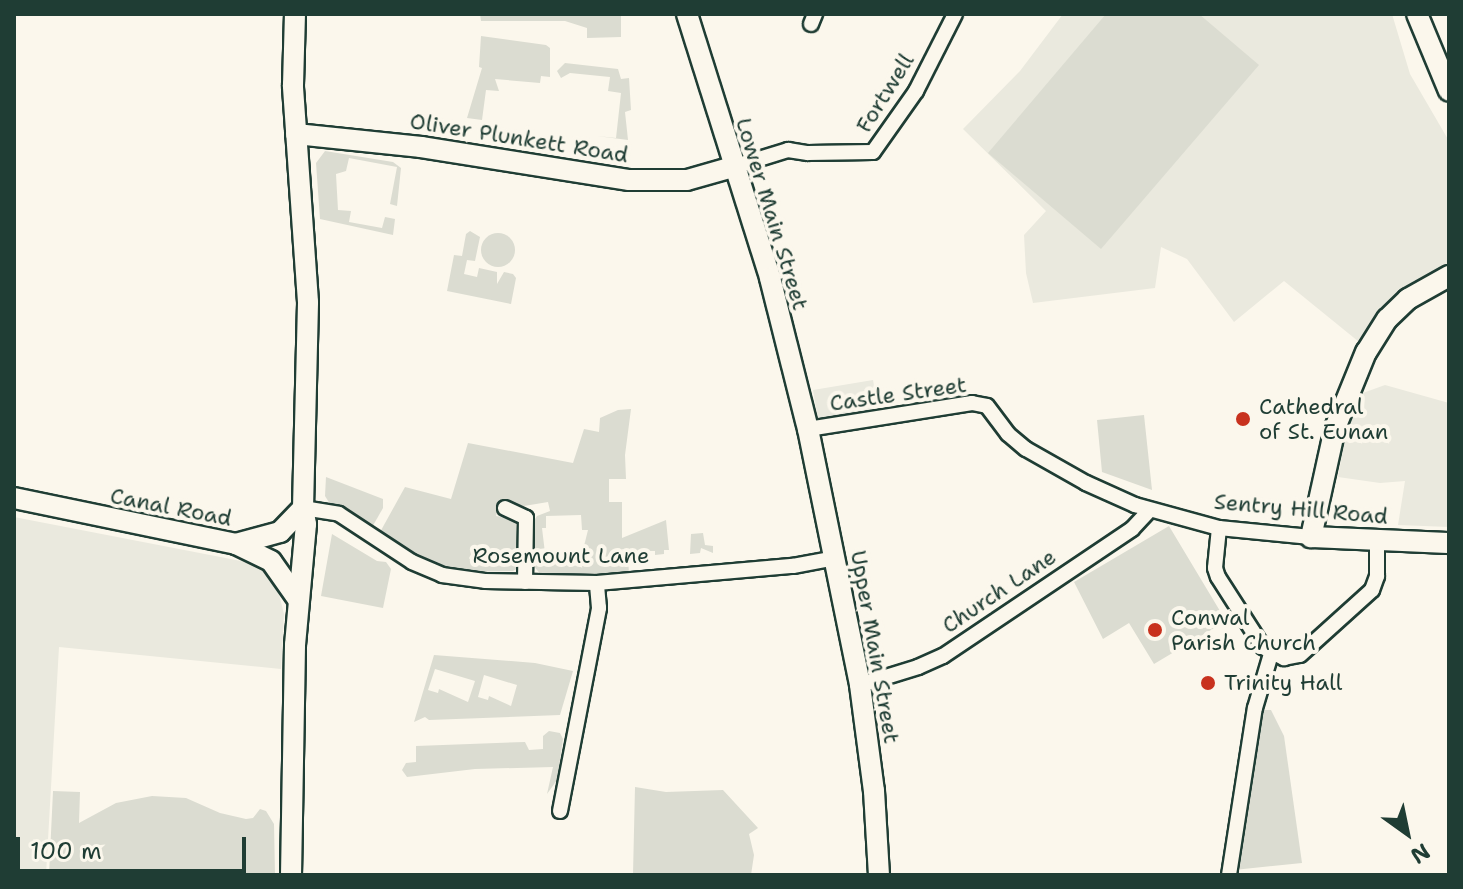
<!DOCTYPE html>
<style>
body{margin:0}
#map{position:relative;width:1463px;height:889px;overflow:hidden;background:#fbf7ec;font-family:"Shantell Sans",sans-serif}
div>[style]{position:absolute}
.built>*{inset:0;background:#eae9de}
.green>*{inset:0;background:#dbdcd1}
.round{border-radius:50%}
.roads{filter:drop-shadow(2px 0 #1f3d34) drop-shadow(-2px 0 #1f3d34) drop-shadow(0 2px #1f3d34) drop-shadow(0 -2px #1f3d34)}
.street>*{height:14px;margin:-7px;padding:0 7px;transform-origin:7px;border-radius:7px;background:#fbf7ec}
.secondary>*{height:20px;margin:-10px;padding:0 10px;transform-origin:10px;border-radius:10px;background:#fbf7ec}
.dots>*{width:22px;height:22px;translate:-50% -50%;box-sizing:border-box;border:4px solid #fbf7ec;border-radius:50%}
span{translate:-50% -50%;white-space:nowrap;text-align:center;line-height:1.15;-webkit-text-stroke:8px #fbf7ec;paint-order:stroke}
.street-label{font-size:22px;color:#1f3d34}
.poi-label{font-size:22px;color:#1f3d34}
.left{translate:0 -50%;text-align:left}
.frame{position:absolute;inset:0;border:16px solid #1f3d34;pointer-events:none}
.north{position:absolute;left:1367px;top:793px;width:80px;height:80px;-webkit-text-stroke:6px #fbf7ec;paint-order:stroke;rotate:147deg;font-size:22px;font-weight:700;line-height:32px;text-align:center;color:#1f3d34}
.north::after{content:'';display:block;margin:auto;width:28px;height:36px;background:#1f3d34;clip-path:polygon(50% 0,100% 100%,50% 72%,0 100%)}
.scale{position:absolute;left:16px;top:837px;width:230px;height:36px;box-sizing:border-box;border:4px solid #1f3d34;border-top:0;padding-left:10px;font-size:24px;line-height:28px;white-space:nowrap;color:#1f3d34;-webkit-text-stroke:6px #fbf7ec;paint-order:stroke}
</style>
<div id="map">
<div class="built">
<i style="clip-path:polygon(1063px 14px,1392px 14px,1410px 74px,1449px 141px,1449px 269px,1364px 346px,1284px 281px,1234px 322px,1187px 259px,1161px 247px,1155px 288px,1033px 303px,1026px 273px,1024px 235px,1046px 211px,963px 129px,1020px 71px)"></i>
<i style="clip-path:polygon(873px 380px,878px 409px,818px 419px,813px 390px)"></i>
<i style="clip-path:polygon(1385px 385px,1449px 403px,1449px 527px,1398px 525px,1405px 481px,1380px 483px,1338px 477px,1350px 412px,1363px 393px)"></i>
<i style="clip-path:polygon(14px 517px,241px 561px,263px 569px,276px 582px,284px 614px,281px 669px,59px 647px,46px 875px,14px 875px)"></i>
</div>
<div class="green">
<i style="clip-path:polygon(480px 14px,621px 14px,621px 37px,587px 38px,587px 28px,565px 21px,481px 21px)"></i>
<i style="clip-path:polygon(1106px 14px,1199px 14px,1259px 65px,1101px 249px,988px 153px)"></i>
<i style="clip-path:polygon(481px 36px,546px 45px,550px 48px,550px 77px,541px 76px,540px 83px,495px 79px,499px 91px,486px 90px,482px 120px,467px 118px,482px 68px,479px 67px)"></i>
<i style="clip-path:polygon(565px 63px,618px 69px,621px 79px,629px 78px,631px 110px,625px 112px,628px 140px,597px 136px,616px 138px,621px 93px,608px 91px,610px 77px,570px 73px,561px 78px,557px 71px)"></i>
<i style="clip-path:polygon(325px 151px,393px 162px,401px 168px,397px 206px,390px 204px,397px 167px,349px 158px,346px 171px,336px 174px,338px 210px,351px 211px,349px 222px,382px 228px,385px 217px,395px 219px,393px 235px,320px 219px,316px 163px)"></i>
<i style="clip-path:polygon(470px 231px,480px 237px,475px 261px,467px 260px,464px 274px,477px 277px,479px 268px,497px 272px,497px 284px,504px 272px,513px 274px,516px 278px,511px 304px,447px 291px,454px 255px,462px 256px,466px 234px)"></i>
<i class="round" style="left:481px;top:233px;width:34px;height:34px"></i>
<i style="clip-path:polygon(evenodd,631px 409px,625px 455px,626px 479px,609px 479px,609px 502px,622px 502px,622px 538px,666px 520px,669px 550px,664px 550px,664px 554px,655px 555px,655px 551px,650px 551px,650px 556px,641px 556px,641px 552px,636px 552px,636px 557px,628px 558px,629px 573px,543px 577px,531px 563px,533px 522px,537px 516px,550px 511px,548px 502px,524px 506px,500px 502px,496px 516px,513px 519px,520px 526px,518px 568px,513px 571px,452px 572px,425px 562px,379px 534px,405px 487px,451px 499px,468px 443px,573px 463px,584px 429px,599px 432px,600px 418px,618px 410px,631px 409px,581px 515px,582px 530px,588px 530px,583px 550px,574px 550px,573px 557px,545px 553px,542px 528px,546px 528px,546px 516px,581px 515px)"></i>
<i style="clip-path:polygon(1144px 415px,1152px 490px,1102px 472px,1097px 420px)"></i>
<i style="clip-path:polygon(326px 477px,383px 499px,383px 508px,371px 529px,330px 504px,325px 496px)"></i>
<i style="clip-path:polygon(1169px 526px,1226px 621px,1154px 664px,1129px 623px,1103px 639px,1074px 582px)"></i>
<i style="clip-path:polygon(703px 533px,705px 545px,713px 546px,713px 553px,701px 548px,700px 553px,690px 554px,691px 534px)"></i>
<i style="clip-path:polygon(332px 534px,377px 561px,386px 562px,391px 569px,383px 608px,321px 596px)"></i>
<i style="clip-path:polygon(evenodd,434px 655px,535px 663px,573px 671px,560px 715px,429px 720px,425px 717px,414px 722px,434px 655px,435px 669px,475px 681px,468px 702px,439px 689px,438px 693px,428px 690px,435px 669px,434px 655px,484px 675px,517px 685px,511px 706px,489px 696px,488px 700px,478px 697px,484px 675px)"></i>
<i style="clip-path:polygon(1261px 710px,1271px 710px,1284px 736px,1302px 863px,1234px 870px)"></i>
<i style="clip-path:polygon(549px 731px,560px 733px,563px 739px,557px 780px,547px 794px,553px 767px,475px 769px,407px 777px,402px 770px,406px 763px,416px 762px,416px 746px,525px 742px,529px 750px,543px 749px,543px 736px)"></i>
<i style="clip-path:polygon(635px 787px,666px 792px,723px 790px,758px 828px,749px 834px,754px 855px,751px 875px,633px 874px)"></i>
<i style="clip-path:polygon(53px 791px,80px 792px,79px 823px,116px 803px,152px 796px,186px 798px,220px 813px,246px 819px,253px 818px,260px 809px,266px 811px,274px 824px,275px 875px,49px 875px)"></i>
</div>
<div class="roads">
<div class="street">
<i style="left:811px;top:24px;width:11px;rotate:-68deg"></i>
<i style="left:733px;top:167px;width:58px;rotate:-17.2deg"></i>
<i style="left:788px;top:150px;width:20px;rotate:9deg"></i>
<i style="left:808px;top:153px;width:65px;rotate:-0.9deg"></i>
<i style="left:873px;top:152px;width:75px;rotate:-54.8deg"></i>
<i style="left:916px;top:91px;width:86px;rotate:-63.1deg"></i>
<i style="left:808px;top:429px;width:166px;rotate:-9deg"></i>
<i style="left:972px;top:403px;width:15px;rotate:11deg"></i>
<i style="left:987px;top:406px;width:35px;rotate:53deg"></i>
<i style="left:1008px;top:434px;width:23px;rotate:40deg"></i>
<i style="left:1026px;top:449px;width:69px;rotate:29.5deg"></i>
<i style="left:1086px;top:483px;width:54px;rotate:24.2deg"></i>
<i style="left:1135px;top:505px;width:87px;rotate:15.3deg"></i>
<i style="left:1219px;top:528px;width:92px;rotate:5.6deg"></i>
<i style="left:303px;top:508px;width:36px;rotate:9deg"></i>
<i style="left:339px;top:514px;width:87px;rotate:33.3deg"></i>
<i style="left:412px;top:562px;width:33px;rotate:23deg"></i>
<i style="left:442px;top:575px;width:43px;rotate:7.9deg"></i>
<i style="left:485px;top:581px;width:112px;rotate:1deg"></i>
<i style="left:597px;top:583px;width:197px;rotate:-5deg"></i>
<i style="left:793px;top:566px;width:44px;rotate:-10.5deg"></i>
<i style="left:505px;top:508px;width:23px;rotate:25deg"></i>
<i style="left:526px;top:518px;width:64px;rotate:90.9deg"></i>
<i style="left:1219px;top:528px;width:40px;rotate:95.7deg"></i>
<i style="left:1215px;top:568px;width:9px;rotate:72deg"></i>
<i style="left:1218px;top:577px;width:83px;rotate:57.3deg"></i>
<i style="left:1263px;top:647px;width:24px;rotate:28deg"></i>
<i style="left:1284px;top:658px;width:16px;rotate:-11deg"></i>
<i style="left:1300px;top:655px;width:97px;rotate:-42.1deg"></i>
<i style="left:1372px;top:590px;width:15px;rotate:-70deg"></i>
<i style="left:1377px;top:576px;width:34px;rotate:-90deg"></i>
<i style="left:860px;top:685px;width:61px;rotate:-17.2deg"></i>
<i style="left:918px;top:667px;width:27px;rotate:-24deg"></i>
<i style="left:943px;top:656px;width:228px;rotate:-33.9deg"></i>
<i style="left:1132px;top:529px;width:26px;rotate:-47deg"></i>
<i style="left:560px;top:811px;width:207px;rotate:-79.1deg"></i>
<i style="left:599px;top:608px;width:25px;rotate:-95deg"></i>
<i style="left:1229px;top:875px;width:169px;rotate:-81.2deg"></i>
<i style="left:1255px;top:708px;width:56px;rotate:-73.5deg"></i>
</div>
<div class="secondary">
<i style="left:687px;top:14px;width:277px;rotate:72.5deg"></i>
<i style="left:770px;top:278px;width:156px;rotate:75.9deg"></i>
<i style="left:808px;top:429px;width:261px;rotate:78.5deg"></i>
<i style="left:860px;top:685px;width:107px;rotate:82.5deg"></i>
<i style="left:874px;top:791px;width:84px;rotate:86.6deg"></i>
<i style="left:1417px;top:14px;width:83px;rotate:67.4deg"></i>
<i style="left:296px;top:134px;width:126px;rotate:5.9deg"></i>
<i style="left:421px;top:147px;width:211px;rotate:9deg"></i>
<i style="left:629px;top:180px;width:58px"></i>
<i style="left:687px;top:180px;width:48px;rotate:-15.8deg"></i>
<i style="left:1449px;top:276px;width:47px;rotate:150.7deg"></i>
<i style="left:1408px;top:299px;width:29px;rotate:136deg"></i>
<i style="left:1387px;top:319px;width:39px;rotate:122deg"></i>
<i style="left:1366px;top:352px;width:82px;rotate:112.2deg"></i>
<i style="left:1335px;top:428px;width:112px;rotate:102.4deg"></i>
<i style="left:1311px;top:537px;width:138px;rotate:2.5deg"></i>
<i style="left:14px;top:498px;width:227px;rotate:11.7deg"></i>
<i style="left:236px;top:544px;width:39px;rotate:26deg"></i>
<i style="left:271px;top:561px;width:45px;rotate:54.9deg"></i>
<i style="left:236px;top:544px;width:46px;rotate:-15.3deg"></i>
<i style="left:280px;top:532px;width:33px;rotate:-46deg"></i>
<i style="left:291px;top:875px;width:230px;rotate:-89deg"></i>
<i style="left:295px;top:645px;width:121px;rotate:-84.8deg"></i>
<i style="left:306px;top:524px;width:16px;rotate:-101deg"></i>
<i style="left:303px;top:508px;width:206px;rotate:-88.6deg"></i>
<i style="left:308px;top:302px;width:218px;rotate:-94deg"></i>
<i style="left:293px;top:85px;width:71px;rotate:-88.4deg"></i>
</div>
</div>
<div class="dots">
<i style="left:1243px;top:419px;background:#c8321e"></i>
<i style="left:1155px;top:630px;background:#c8321e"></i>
<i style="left:1208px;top:683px;background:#c8321e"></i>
</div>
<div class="street-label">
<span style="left:885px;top:93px;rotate:-58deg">Fortwell</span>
<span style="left:519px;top:138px;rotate:9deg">Oliver Plunkett Road</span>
<span style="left:772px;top:214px;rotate:73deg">Lower Main Street</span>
<span style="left:898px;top:394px;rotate:-8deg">Castle Street</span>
<span style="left:171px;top:507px;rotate:11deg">Canal Road</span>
<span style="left:1301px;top:509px;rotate:5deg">Sentry Hill Road</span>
<span style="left:561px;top:556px">Rosemount Lane</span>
<span style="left:999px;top:591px;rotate:-34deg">Church Lane</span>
<span style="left:875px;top:647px;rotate:80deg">Upper Main Street</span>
</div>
<div class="poi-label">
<span class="left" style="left:1259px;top:419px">Cathedral<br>of St. Eunan</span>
<span class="left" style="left:1171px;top:630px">Conwal<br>Parish Church</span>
<span class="left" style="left:1224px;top:683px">Trinity Hall</span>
</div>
<div class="frame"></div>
<div class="north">N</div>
<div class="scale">100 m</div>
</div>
